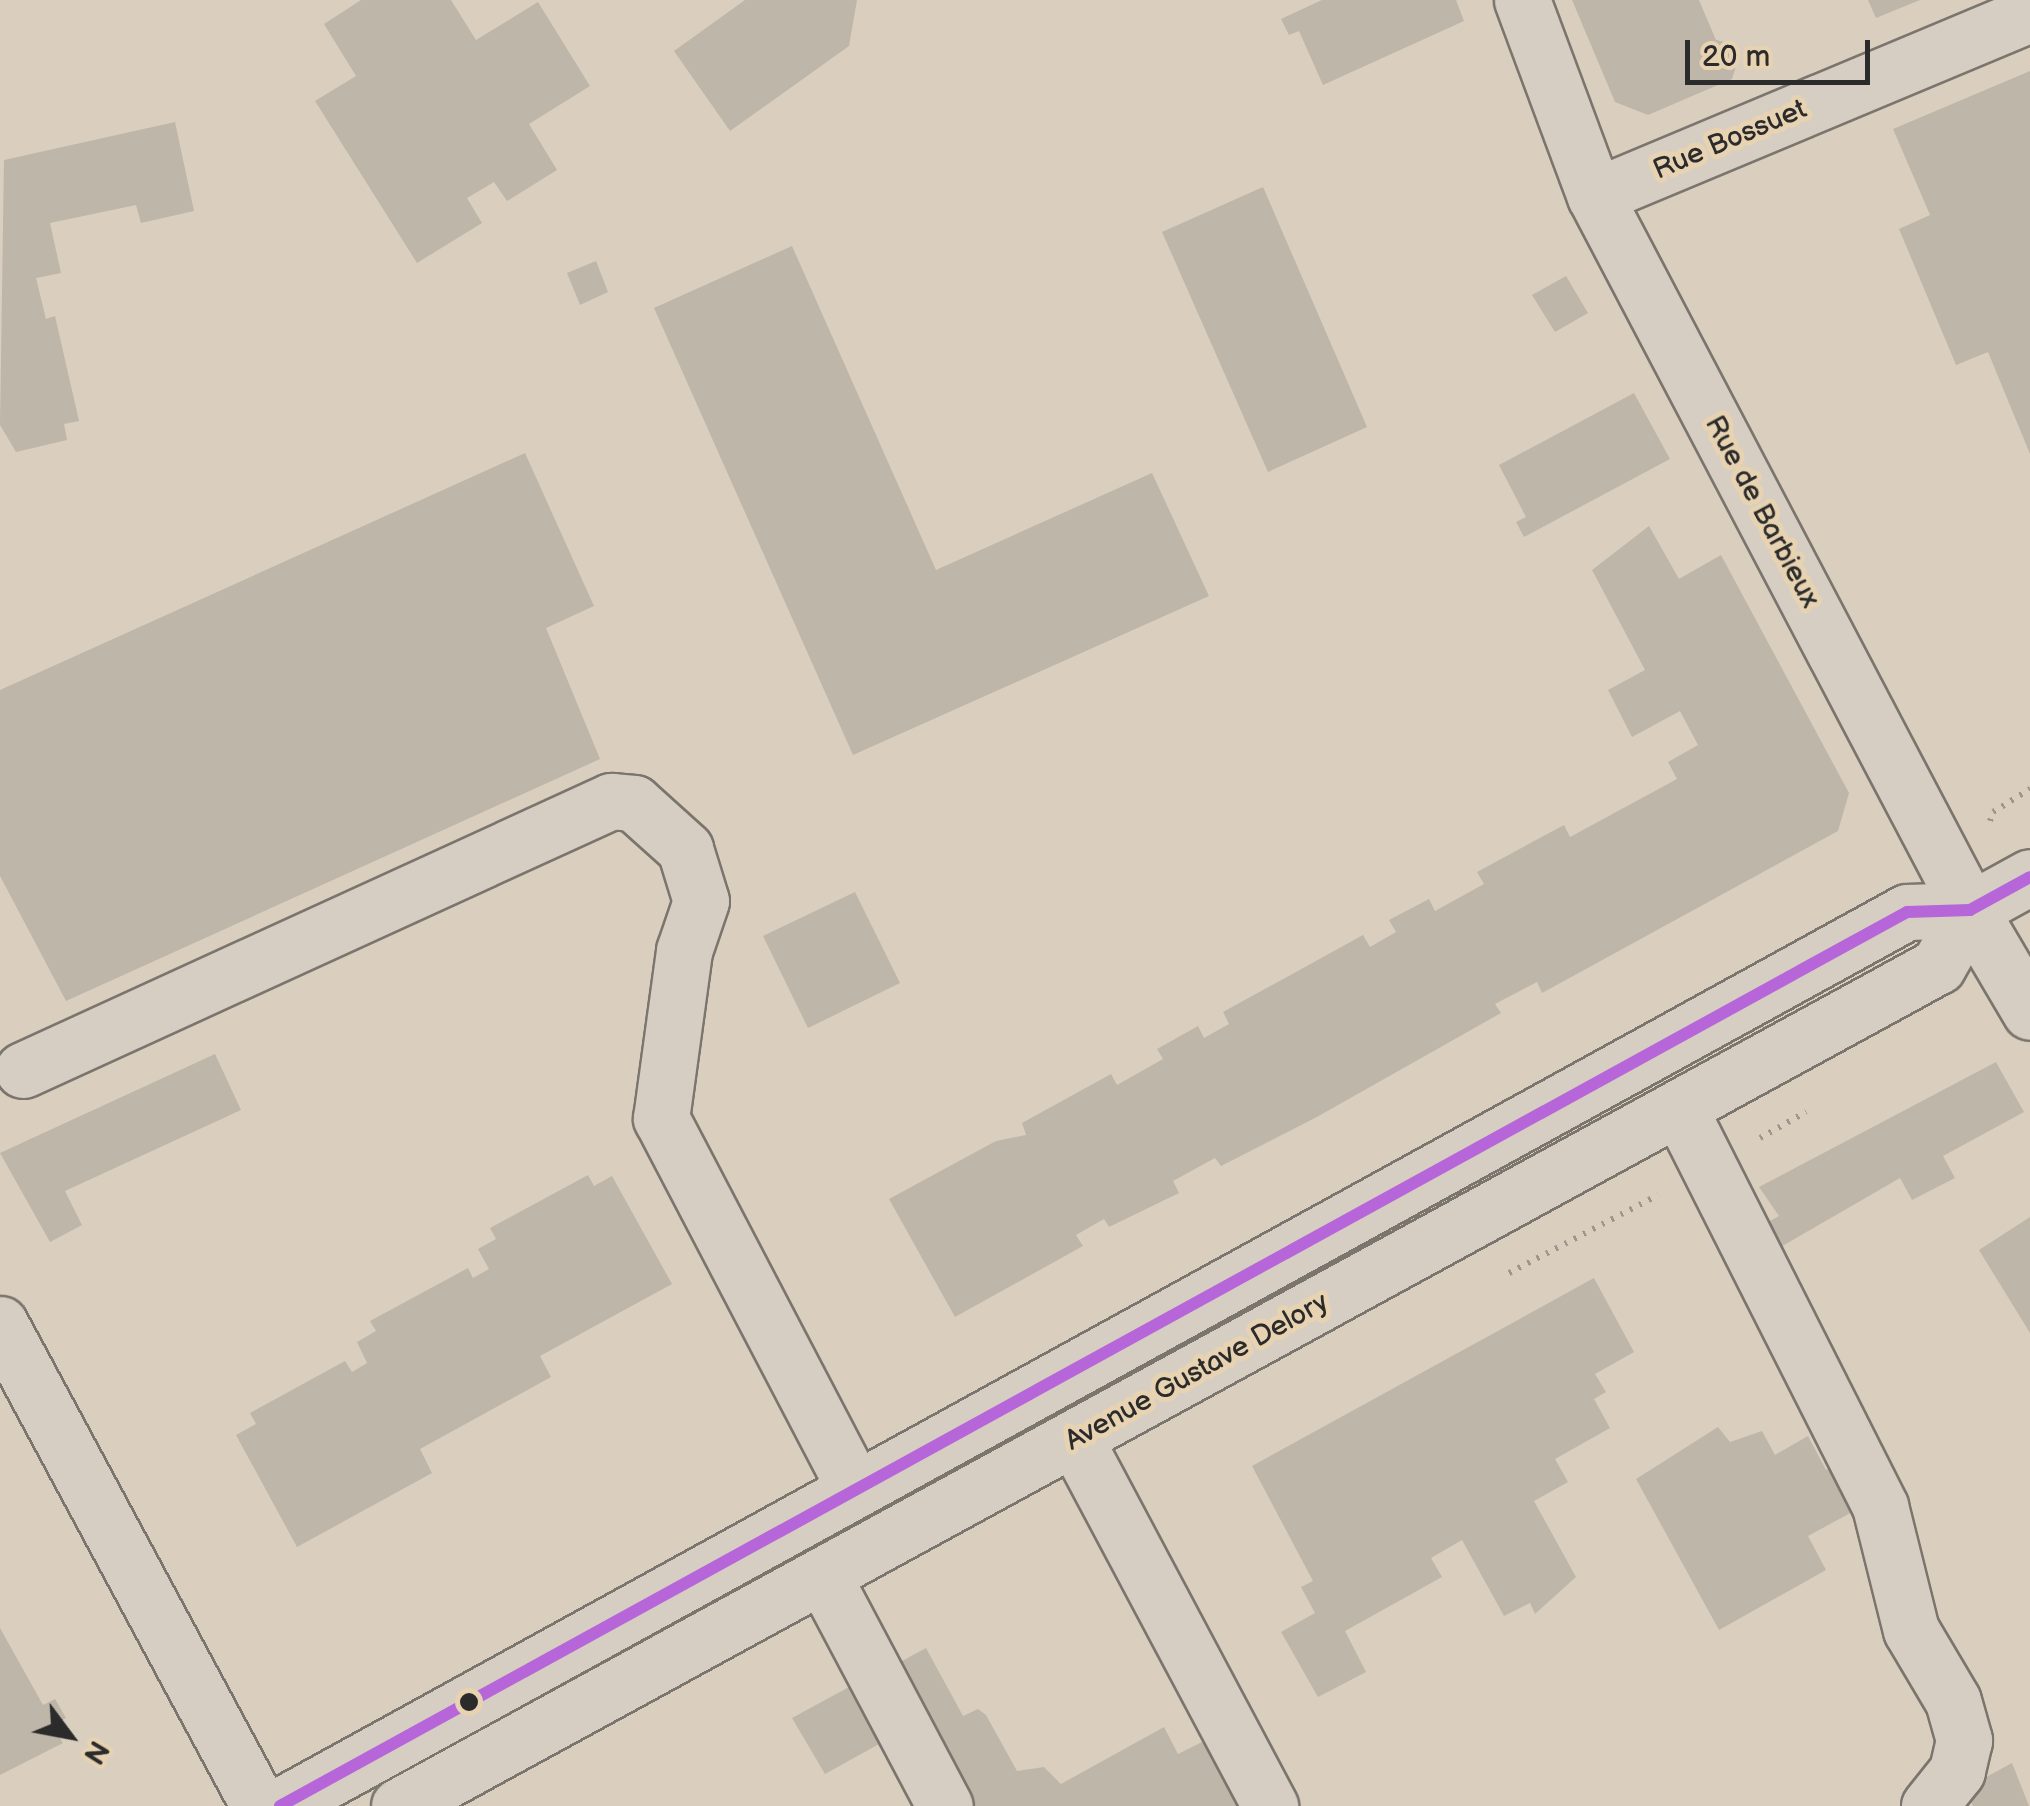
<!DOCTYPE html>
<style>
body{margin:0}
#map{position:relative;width:2030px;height:1806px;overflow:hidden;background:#dacfbe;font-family:"Balsamiq Sans",sans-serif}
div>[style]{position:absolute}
.building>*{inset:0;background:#bdb6a9}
.path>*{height:6px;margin-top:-3px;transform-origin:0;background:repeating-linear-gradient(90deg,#9c978e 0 2.5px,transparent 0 10.5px)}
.roads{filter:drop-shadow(2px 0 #7a756d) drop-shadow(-2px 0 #7a756d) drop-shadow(0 2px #7a756d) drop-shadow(0 -2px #7a756d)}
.minor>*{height:55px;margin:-27.5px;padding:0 27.5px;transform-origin:27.5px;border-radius:27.5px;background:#d6cec2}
.major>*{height:55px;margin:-27.5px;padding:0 27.5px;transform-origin:27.5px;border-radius:27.5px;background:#d6cec2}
.bus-1>*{height:12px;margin:-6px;padding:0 6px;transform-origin:6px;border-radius:6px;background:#b666d8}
.dots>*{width:28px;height:28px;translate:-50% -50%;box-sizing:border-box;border:5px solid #e7d2b1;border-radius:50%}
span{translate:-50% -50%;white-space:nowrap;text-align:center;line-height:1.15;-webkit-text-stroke:10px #e7d2b1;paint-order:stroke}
.street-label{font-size:28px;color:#2b2b2b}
.north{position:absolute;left:20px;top:1686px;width:100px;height:100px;-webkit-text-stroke:8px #e7d2b1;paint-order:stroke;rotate:122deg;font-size:28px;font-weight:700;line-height:40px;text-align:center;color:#2b2b2b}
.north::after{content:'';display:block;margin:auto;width:35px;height:45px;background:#2b2b2b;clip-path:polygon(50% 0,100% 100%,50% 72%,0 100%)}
.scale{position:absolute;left:1685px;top:40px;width:185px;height:45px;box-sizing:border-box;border:5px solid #2b2b2b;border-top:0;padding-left:12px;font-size:30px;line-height:35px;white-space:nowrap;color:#2b2b2b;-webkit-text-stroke:8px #e7d2b1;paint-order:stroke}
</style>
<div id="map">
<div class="building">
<i style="clip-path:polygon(361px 0,451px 0,476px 40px,538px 2px,590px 86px,529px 124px,557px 170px,507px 201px,494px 182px,467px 198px,482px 223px,417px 263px,315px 101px,356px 76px,324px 24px)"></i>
<i style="clip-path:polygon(745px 0,857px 0,849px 46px,730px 131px,674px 51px)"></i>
<i style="clip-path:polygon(1322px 0,1456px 0,1464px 21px,1323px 85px,1299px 31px,1289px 35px,1281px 19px)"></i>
<i style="clip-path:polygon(1572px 0,1699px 0,1716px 40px,1729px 43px,1737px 63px,1732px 79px,1648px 115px,1615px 102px)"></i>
<i style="clip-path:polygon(1868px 0,1920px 0,1876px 18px)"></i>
<i style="clip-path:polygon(2030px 71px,2030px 454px,1988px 352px,1956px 365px,1899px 229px,1930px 215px,1893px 129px)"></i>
<i style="clip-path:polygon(175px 122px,194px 211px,141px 223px,136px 205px,50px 223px,61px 273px,36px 278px,46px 319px,55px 316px,79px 421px,64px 424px,67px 440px,16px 452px,0 425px,4px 160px)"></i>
<i style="clip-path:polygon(1263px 187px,1367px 427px,1268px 472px,1162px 232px)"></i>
<i style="clip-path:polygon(792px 246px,936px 570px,1152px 473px,1209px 596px,853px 755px,654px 308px)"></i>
<i style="clip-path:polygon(596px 261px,608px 292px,580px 305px,567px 273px)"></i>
<i style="clip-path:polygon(1566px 276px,1588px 313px,1555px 332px,1532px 295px)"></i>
<i style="clip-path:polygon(1634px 393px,1670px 459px,1524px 537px,1516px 522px,1526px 517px,1499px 465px)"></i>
<i style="clip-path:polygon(525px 453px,594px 606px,546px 628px,600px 759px,66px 1001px,0 876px,0 690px)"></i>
<i style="clip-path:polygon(1649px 526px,1679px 579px,1721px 555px,1849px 793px,1838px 831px,1542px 993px,1537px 982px,1495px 1004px,1501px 1013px,1315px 1118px,1221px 1166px,1215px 1158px,1173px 1181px,1179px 1193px,1109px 1227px,1104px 1219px,1076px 1235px,1083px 1246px,955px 1317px,889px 1199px,996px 1141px,1026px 1135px,1022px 1123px,1111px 1074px,1117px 1085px,1163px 1059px,1157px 1049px,1198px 1026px,1204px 1038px,1229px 1024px,1223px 1012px,1363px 935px,1370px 947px,1396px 932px,1389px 920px,1429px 899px,1435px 911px,1484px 884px,1477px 872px,1564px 825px,1570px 837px,1677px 779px,1668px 762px,1698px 745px,1680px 711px,1632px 737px,1608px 690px,1645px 670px,1592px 570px)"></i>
<i style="clip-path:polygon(855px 892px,900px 983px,808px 1028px,763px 936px)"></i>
<i style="clip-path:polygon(215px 1054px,241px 1110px,65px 1191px,82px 1225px,50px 1242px,0 1153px)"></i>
<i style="clip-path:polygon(1996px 1062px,2024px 1112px,1943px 1156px,1955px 1178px,1912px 1200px,1900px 1178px,1777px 1249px,1770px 1221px,1779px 1216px,1759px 1187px)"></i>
<i style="clip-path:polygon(588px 1175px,594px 1186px,612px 1176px,672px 1284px,540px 1356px,551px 1377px,420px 1449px,432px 1473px,297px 1547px,236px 1435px,256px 1424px,250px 1413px,345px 1361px,352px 1372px,367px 1363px,357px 1342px,376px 1331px,370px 1321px,468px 1268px,473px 1278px,489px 1269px,478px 1249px,496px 1239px,490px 1228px)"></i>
<i style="clip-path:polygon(2030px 1217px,2030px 1333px,1979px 1250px)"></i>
<i style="clip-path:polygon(1594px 1278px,1634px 1352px,1595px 1374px,1606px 1392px,1594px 1399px,1610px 1428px,1555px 1459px,1568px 1482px,1534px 1501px,1576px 1577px,1535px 1614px,1530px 1603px,1504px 1616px,1462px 1540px,1431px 1558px,1442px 1577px,1345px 1631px,1366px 1672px,1318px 1697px,1281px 1632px,1315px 1613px,1301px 1587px,1313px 1581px,1252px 1466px)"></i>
<i style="clip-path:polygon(1718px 1427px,1730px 1442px,1762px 1431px,1775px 1455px,1808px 1436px,1826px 1470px,1842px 1462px,1865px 1505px,1808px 1536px,1826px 1570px,1719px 1630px,1636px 1479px)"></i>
<i style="clip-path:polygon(0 1628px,43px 1705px,55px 1699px,66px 1718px,53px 1726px,63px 1743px,0 1775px)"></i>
<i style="clip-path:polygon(926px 1648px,963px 1716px,978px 1709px,986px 1715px,1017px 1771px,1044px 1767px,1061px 1784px,1164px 1727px,1178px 1754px,1204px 1741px,1239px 1806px,966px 1806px,891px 1667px)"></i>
<i style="clip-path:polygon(849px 1687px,879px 1744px,825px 1774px,792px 1718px)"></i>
<i style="clip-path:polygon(2012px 1763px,2029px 1806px,1973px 1806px,1964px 1789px)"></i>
</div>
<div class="path">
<i style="left:1990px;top:821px;width:9px;rotate:-72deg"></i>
<i style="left:1993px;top:812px;width:44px;rotate:-31.9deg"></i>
<i style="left:1760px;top:1138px;width:53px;rotate:-29.5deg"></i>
<i style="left:1509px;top:1273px;width:168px;rotate:-27.6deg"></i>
</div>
<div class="roads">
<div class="minor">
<i style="left:1522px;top:0;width:209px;rotate:69.6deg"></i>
<i style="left:1595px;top:196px;width:806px;rotate:62.29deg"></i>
<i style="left:1595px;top:196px;width:472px;rotate:-22.7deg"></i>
<i style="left:23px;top:1070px;width:647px;rotate:-24.58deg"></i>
<i style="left:611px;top:801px;width:23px;rotate:5deg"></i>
<i style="left:634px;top:803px;width:69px;rotate:42deg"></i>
<i style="left:685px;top:849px;width:54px;rotate:72.9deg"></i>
<i style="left:701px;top:901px;width:53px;rotate:108.8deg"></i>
<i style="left:684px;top:951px;width:169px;rotate:97.8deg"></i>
<i style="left:661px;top:1118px;width:416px;rotate:62.4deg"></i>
<i style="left:1679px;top:1108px;width:446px;rotate:63.2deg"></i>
<i style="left:1880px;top:1506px;width:128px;rotate:76deg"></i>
<i style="left:1911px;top:1630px;width:82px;rotate:59.4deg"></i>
<i style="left:1953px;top:1701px;width:41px;rotate:74.2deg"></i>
<i style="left:1964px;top:1740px;width:32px;rotate:103deg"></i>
<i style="left:1957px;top:1771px;width:45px;rotate:128.7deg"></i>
<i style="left:0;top:1324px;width:547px;rotate:61.75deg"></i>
<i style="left:1075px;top:1439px;width:416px;rotate:62deg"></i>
<i style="left:823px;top:1576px;width:260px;rotate:62.1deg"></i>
</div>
<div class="major">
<i style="left:1970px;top:910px;width:118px;rotate:59.5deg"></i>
<i style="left:280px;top:1806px;width:1856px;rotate:-28.79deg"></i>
<i style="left:1907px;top:912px;width:63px;rotate:-1.8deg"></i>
<i style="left:1970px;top:910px;width:68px;rotate:-28.8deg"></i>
<i style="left:399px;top:1806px;width:1753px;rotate:-28.63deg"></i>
<i style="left:1938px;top:966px;width:64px;rotate:-60.3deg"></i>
</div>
</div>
<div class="bus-1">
<i style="left:280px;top:1806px;width:1856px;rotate:-28.79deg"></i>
<i style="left:1907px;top:912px;width:63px;rotate:-1.8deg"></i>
<i style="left:1970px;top:910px;width:68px;rotate:-28.8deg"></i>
</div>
<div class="dots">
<i style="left:469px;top:1702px;background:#2b2b2b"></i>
</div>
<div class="street-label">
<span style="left:1730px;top:140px;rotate:-23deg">Rue Bossuet</span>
<span style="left:1762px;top:512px;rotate:62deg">Rue de Barbieux</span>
<span style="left:1197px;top:1372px;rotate:-29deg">Avenue Gustave Delory</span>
</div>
<div class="north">N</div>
<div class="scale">20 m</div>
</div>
